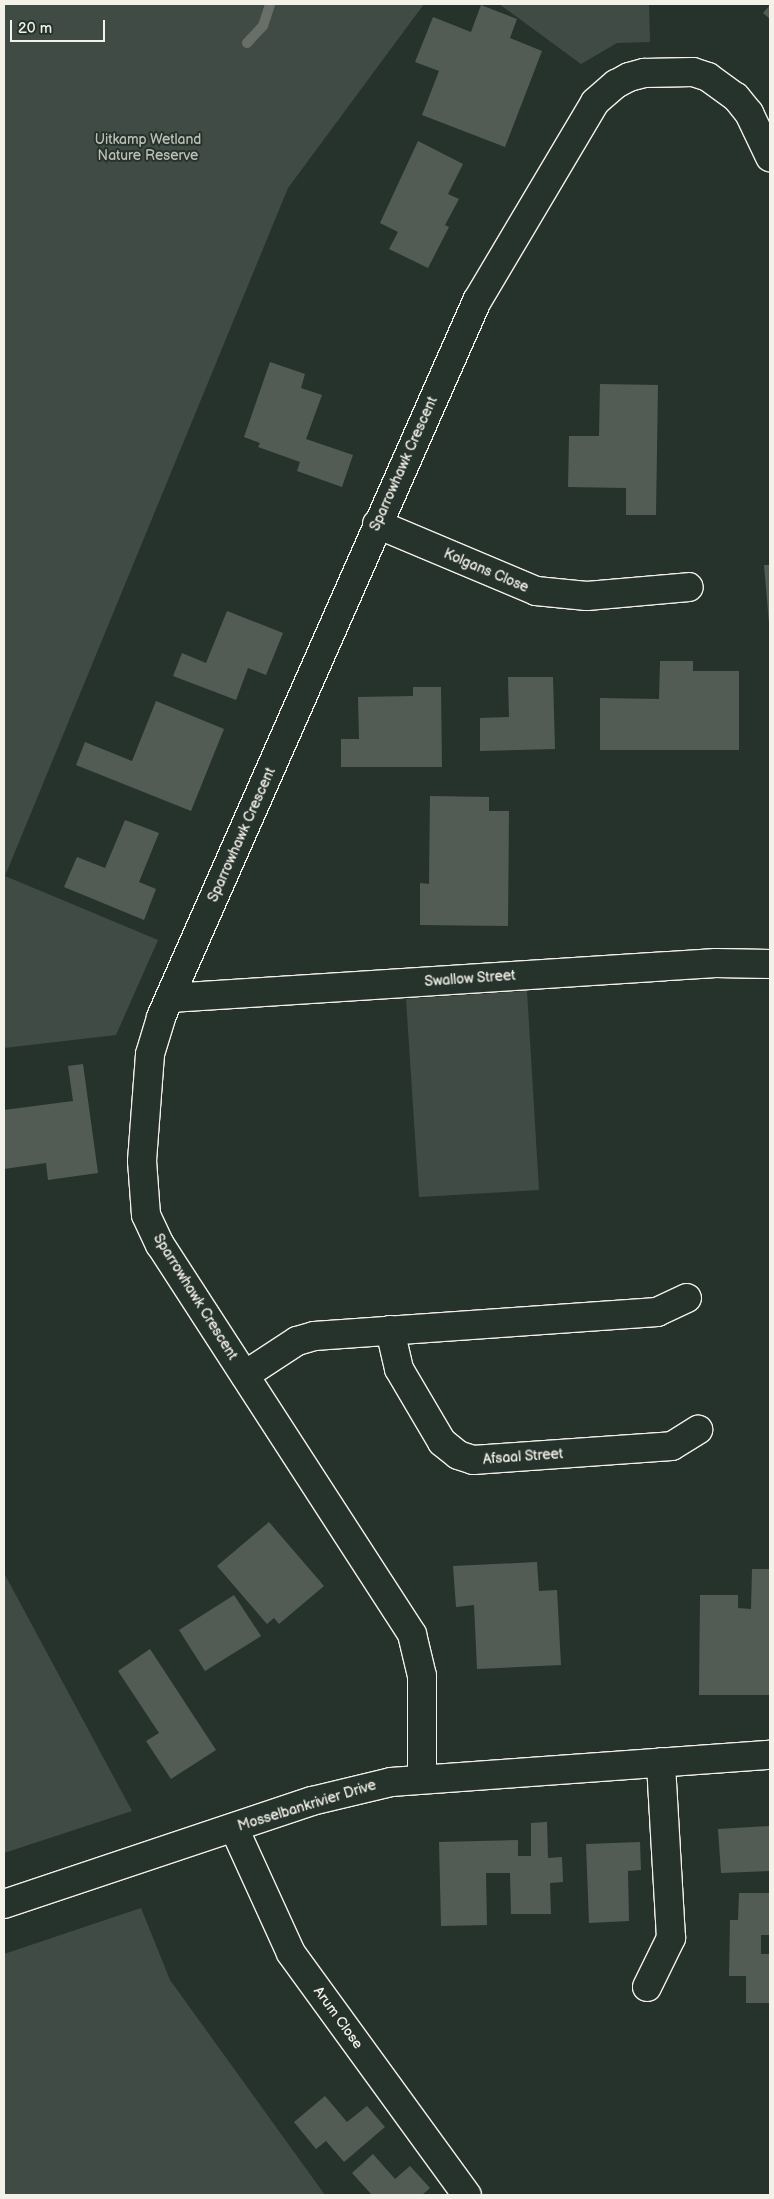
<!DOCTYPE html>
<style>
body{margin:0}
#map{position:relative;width:774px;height:2199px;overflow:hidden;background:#26332d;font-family:"Balsamiq Sans",sans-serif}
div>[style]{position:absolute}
.green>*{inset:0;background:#414b45}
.stream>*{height:10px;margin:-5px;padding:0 5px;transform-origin:5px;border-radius:5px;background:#676f68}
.building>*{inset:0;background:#525c55}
.roads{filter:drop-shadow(1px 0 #f4f1e8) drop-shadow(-1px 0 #f4f1e8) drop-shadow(0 1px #f4f1e8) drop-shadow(0 -1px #f4f1e8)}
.minor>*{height:28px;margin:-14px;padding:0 14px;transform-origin:14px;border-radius:14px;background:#26332d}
span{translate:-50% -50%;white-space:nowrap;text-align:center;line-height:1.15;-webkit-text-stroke:4px #26332d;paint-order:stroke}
.park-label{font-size:14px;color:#bebfb7}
.street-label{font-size:14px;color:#f4f1e8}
.frame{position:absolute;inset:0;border:5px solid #f4f1e8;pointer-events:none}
.scale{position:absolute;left:10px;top:20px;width:95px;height:22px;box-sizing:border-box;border:2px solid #f4f1e8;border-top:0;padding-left:6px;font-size:15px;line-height:18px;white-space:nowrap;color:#f4f1e8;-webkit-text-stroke:4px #26332d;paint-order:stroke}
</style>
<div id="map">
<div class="green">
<i style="clip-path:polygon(4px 4px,424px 4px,288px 188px,5px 876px,158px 940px,116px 1035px,4px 1048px)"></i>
<i style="clip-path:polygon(499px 4px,649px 4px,650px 42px,617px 43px,581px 64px)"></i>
<i style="clip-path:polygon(527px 991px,539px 1190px,419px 1197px,406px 999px)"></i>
<i style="clip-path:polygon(4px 1573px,132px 1811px,4px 1853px)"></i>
<i style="clip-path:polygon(141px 1908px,170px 1980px,325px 2195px,4px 2195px,4px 1954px)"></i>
</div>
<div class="stream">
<i style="left:247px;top:43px;width:23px;rotate:-47deg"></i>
<i style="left:263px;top:26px;width:23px;rotate:-72deg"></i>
</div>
<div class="building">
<i style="clip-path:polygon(481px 5px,517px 19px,510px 38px,542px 51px,505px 147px,422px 115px,439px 71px,415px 62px,433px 17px,471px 32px)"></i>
<i style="clip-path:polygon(770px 5px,770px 19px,763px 13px)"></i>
<i style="clip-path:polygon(418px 141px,463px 164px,448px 194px,459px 199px,445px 225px,449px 227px,428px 268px,389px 249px,398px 232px,380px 223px)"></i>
<i style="clip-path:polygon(270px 362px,305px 374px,301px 388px,322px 395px,306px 439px,353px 455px,342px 487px,297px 471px,300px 462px,258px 447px,260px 443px,244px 437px)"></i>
<i style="clip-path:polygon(600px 384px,658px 385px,656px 515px,626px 515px,626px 488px,568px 487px,569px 436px,599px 436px)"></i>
<i style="clip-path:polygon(764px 565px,770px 565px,770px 623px,769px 623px)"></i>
<i style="clip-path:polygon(227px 611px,283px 633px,266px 675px,248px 668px,236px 700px,173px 676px,182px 653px,206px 663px)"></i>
<i style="clip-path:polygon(660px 661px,693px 661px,693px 671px,739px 671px,739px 750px,600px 750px,600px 698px,659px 699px)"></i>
<i style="clip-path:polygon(508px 677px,553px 677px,555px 749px,480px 751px,480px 718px,509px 717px)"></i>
<i style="clip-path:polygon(413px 687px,441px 687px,442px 767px,341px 767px,341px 739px,359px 739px,358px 697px,413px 696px)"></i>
<i style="clip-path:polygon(156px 701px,224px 729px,191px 811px,76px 765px,85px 742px,132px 761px)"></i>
<i style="clip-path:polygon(430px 796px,489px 797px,489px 811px,509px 811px,508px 926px,420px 925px,420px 883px,429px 884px)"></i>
<i style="clip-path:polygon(125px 820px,159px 833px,139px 882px,156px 889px,144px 920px,64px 887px,77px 857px,105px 868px)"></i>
<i style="clip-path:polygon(83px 1064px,98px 1173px,48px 1180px,46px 1163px,4px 1169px,4px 1110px,73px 1101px,68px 1066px)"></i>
<i style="clip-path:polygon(269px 1522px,324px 1586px,279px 1624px,274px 1618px,267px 1624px,217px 1566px)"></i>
<i style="clip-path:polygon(537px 1562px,539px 1591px,557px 1590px,561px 1665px,477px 1669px,474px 1605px,456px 1607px,453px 1566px)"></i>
<i style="clip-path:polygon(752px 1569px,770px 1569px,770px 1695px,699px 1695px,700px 1595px,738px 1595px,738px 1608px,751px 1609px)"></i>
<i style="clip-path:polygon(234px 1595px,261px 1636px,205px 1671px,179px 1630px)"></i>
<i style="clip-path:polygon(150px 1649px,216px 1750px,171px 1779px,146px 1741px,159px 1733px,118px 1671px)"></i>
<i style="clip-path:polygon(547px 1822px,548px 1858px,562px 1857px,563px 1882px,550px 1883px,551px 1914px,511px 1914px,510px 1873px,486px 1873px,487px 1925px,441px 1926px,439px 1842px,518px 1840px,518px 1856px,531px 1856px,531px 1823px)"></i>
<i style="clip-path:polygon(770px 1826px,770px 1871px,721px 1873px,718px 1829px)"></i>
<i style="clip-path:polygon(640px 1842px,641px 1870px,628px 1871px,629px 1921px,589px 1923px,586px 1844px)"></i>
<i style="clip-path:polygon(739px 1893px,770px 1893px,770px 1935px,761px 1935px,761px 1954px,770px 1954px,770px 2003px,746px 2003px,746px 1976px,729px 1976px,730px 1920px,738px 1920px)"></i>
<i style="clip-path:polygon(325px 2096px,347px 2122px,367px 2106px,385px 2127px,344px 2162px,326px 2141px,316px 2149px,294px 2122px)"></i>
<i style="clip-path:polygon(373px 2154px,395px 2179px,410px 2166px,430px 2188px,422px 2195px,372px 2195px,352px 2173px)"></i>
</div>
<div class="roads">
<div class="minor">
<i style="left:377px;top:524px;width:173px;rotate:22.8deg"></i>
<i style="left:536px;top:591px;width:51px;rotate:5.6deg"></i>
<i style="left:587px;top:596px;width:102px;rotate:-5deg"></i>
<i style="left:170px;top:998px;width:547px;rotate:-3.67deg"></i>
<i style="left:716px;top:963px;width:54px;rotate:1.1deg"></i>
<i style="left:390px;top:1330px;width:40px;rotate:77deg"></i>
<i style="left:399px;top:1369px;width:85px;rotate:59.5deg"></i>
<i style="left:442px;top:1442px;width:21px;rotate:39deg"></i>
<i style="left:458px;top:1455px;width:16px;rotate:18deg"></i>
<i style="left:473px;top:1460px;width:199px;rotate:-4deg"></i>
<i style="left:672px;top:1446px;width:31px;rotate:-32deg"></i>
<i style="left:245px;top:1375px;width:62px;rotate:-33.2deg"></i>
<i style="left:297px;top:1341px;width:18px;rotate:-16deg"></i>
<i style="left:314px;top:1336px;width:344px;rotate:-4deg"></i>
<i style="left:657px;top:1312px;width:33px;rotate:-25deg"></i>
<i style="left:422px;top:1777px;width:101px;rotate:-90deg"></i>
<i style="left:422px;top:1676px;width:43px;rotate:-103.4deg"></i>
<i style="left:412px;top:1634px;width:463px;rotate:-122.9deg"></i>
<i style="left:160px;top:1245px;width:33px;rotate:-115deg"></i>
<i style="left:146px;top:1215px;width:54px;rotate:-94.2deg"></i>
<i style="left:142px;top:1161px;width:107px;rotate:-85.7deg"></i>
<i style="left:150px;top:1054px;width:39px;rotate:-73deg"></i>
<i style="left:161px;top:1017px;width:783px;rotate:-66.19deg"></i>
<i style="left:477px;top:301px;width:231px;rotate:-59.3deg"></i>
<i style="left:595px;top:102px;width:28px;rotate:-41deg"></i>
<i style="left:616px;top:84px;width:15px;rotate:-28deg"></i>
<i style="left:629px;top:77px;width:16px;rotate:-15deg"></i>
<i style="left:644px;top:73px;width:49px;rotate:-1.2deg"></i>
<i style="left:693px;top:72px;width:16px;rotate:18deg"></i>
<i style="left:708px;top:77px;width:34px;rotate:36deg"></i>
<i style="left:736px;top:97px;width:21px;rotate:51deg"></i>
<i style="left:749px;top:113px;width:49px;rotate:64.5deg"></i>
<i style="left:234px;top:1828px;width:137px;rotate:65.5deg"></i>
<i style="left:291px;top:1953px;width:299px;rotate:54deg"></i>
<i style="left:4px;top:1904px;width:325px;rotate:-18.5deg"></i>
<i style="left:312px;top:1801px;width:81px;rotate:-13.5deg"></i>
<i style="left:391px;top:1782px;width:380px;rotate:-4.1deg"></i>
<i style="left:647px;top:1987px;width:55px;rotate:-63.9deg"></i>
<i style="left:671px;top:1938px;width:176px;rotate:-93.3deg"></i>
</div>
</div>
<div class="park-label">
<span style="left:148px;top:148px">Uitkamp Wetland<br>Nature Reserve</span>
</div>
<div class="street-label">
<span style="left:404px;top:464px;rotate:-66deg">Sparrowhawk Crescent</span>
<span style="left:486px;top:571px;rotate:23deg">Kolgans Close</span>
<span style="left:242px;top:835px;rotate:-66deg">Sparrowhawk Crescent</span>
<span style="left:470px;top:979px;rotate:-4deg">Swallow Street</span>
<span style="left:195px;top:1297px;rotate:58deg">Sparrowhawk Crescent</span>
<span style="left:523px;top:1457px;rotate:-4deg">Afsaal Street</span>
<span style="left:307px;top:1806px;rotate:-17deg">Mosselbankrivier Drive</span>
<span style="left:338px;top:2018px;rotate:54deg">Arum Close</span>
</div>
<div class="frame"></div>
<div class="scale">20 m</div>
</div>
